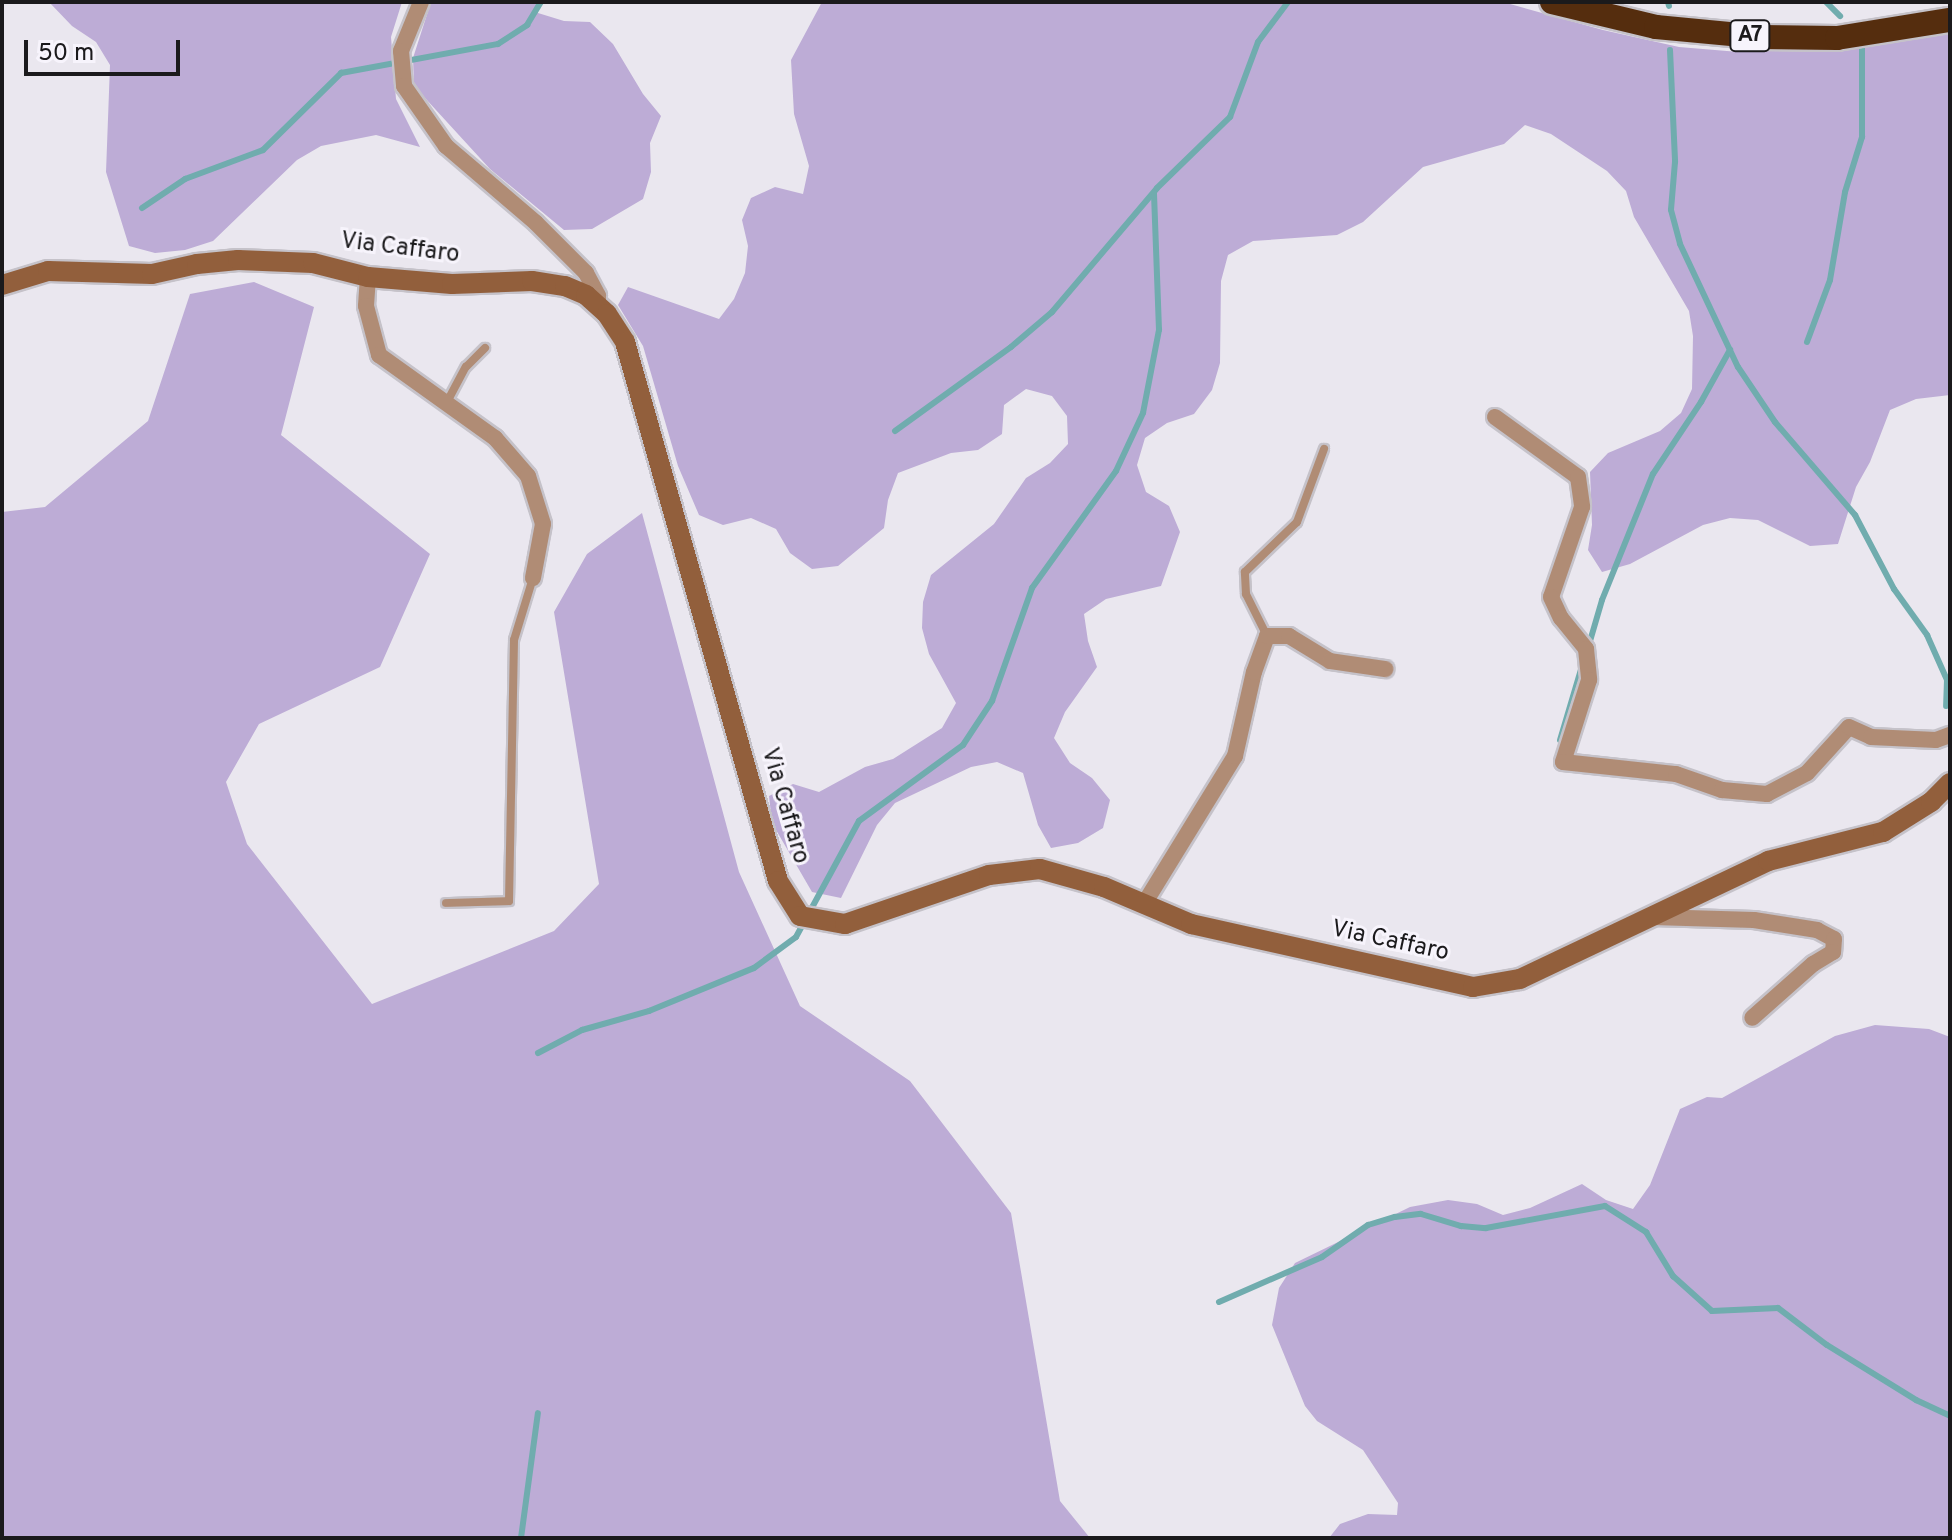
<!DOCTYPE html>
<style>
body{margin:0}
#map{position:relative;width:1952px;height:1540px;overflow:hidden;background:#eae7ef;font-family:Overpass,sans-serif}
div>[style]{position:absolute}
.forest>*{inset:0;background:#bdacd6}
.stream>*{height:6px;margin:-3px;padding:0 3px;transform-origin:3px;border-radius:3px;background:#70acae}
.roads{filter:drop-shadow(2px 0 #c5c2c9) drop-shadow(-2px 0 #c5c2c9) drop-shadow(0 2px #c5c2c9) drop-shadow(0 -2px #c5c2c9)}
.lane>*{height:8px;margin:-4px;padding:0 4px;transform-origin:4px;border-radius:4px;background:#b08c75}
.street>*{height:16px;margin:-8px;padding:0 8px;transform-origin:8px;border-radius:8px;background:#b08c75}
.secondary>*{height:20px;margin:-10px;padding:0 10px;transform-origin:10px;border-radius:10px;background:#925f3c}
.highway>*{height:24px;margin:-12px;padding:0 12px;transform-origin:12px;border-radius:12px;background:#552d0e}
span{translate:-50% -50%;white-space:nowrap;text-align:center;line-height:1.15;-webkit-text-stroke:6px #f7f4fc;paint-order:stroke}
.shield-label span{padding:2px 6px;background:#f7f4fc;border:2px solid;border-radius:6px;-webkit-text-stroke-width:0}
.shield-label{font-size:22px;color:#1b1a1c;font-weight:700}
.street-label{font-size:24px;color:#1b1a1c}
.frame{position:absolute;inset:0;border:4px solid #1b1a1c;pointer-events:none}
.scale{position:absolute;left:24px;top:40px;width:156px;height:36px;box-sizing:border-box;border:4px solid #1b1a1c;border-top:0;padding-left:10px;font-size:24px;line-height:28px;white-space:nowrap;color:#1b1a1c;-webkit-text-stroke:6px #f7f4fc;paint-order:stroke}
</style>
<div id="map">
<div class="forest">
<i style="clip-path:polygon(49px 2px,402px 2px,391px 37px,396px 99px,420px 147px,376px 135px,321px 146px,297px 160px,213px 241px,185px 250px,155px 253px,129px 246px,106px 172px,110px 65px,96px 42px,72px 26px)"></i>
<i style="clip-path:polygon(431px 2px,538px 2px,538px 13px,564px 21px,590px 22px,613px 44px,643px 94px,661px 116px,650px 143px,651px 172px,643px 199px,592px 229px,564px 230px,490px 169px,414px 86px,413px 58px)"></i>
<i style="clip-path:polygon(822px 2px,1503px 2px,1603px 30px,1679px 47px,1739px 52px,1863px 45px,1950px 27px,1950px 395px,1916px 399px,1890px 410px,1870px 462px,1856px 487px,1838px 544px,1810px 546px,1758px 520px,1730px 518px,1703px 525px,1630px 564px,1602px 572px,1588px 550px,1592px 525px,1590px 472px,1608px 453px,1660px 431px,1681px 413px,1692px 389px,1693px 336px,1689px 311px,1634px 217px,1626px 191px,1607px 171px,1551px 134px,1525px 125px,1504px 144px,1423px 167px,1363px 222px,1337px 235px,1253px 241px,1228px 255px,1221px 281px,1220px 363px,1212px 390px,1194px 414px,1167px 423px,1145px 438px,1137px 465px,1146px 492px,1169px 506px,1180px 532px,1161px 586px,1106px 599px,1084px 614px,1088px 641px,1097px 667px,1065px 712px,1054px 738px,1070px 763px,1092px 778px,1110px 800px,1103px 828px,1078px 843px,1051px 848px,1038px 825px,1023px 773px,997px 762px,971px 767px,895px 803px,877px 825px,841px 898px,812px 892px,772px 823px,769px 796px,793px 784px,819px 792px,865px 767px,893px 759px,942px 728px,956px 703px,929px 654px,922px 628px,923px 602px,931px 575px,994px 524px,1026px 478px,1050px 463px,1068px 444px,1067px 416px,1052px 396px,1026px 389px,1004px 405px,1002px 434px,978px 450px,951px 453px,898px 473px,888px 500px,884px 528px,838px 566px,812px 569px,790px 553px,776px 529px,751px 518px,723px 525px,699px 515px,678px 466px,643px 346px,618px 305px,628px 287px,719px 319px,734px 299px,745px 273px,748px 246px,742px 220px,751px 198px,775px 187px,803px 194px,809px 166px,794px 114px,791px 60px)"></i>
<i style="clip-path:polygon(254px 282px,314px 307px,281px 435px,430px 554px,380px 667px,259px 724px,226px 782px,247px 844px,372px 1004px,554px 931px,599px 884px,554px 612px,587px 554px,642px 513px,739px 872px,800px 1006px,910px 1081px,1011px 1213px,1060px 1501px,1090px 1538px,2px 1538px,2px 512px,45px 507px,148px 421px,190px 294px)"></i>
<i style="clip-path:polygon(1875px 1025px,1929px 1029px,1950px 1037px,1950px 1538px,1329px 1538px,1340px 1524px,1368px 1514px,1397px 1515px,1398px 1503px,1363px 1450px,1317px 1421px,1305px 1406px,1272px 1325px,1279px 1288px,1295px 1263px,1410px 1207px,1448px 1200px,1477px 1204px,1503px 1215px,1530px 1208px,1582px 1184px,1606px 1200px,1633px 1209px,1650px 1185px,1680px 1109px,1707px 1097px,1722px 1098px,1835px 1036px)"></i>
</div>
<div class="stream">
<i style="left:1668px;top:2px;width:4px;rotate:76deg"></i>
<i style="left:1826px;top:2px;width:20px;rotate:45deg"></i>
<i style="left:1670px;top:50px;width:112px;rotate:87.4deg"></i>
<i style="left:1675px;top:162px;width:48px;rotate:94.8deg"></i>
<i style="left:1671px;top:210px;width:35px;rotate:75deg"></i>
<i style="left:1680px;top:244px;width:136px;rotate:64.8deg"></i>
<i style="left:1738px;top:367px;width:66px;rotate:56.1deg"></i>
<i style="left:1775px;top:422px;width:123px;rotate:49.3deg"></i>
<i style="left:1855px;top:515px;width:84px;rotate:62.2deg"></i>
<i style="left:1894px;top:589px;width:57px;rotate:54.3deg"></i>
<i style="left:1927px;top:635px;width:49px;rotate:66deg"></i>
<i style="left:1947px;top:680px;width:26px;rotate:92deg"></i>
<i style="left:142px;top:208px;width:52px;rotate:-34deg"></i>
<i style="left:185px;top:179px;width:83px;rotate:-20.4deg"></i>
<i style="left:263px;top:150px;width:110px;rotate:-44.6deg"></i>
<i style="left:341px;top:73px;width:160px;rotate:-10.5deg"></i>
<i style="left:498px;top:44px;width:35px;rotate:-33deg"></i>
<i style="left:527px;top:25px;width:27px;rotate:-59deg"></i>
<i style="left:1807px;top:342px;width:66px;rotate:-69.6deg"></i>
<i style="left:1830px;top:280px;width:89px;rotate:-80.3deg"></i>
<i style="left:1845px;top:192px;width:58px;rotate:-72.8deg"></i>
<i style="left:1862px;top:137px;width:95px;rotate:-90deg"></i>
<i style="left:895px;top:431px;width:143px;rotate:-35.9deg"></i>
<i style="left:1011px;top:347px;width:54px;rotate:-40.5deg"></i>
<i style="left:1052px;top:312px;width:162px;rotate:-49.7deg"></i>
<i style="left:1157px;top:188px;width:102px;rotate:-44.2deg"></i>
<i style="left:1230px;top:117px;width:80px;rotate:-69.5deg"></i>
<i style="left:1258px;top:42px;width:50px;rotate:-53.1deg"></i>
<i style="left:1588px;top:648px;width:50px;rotate:-73.7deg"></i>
<i style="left:1602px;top:600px;width:136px;rotate:-68deg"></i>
<i style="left:1653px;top:474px;width:87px;rotate:-56.3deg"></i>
<i style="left:1701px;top:402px;width:60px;rotate:-60.9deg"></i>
<i style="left:1560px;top:740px;width:77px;rotate:-73.4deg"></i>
<i style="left:538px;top:1053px;width:50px;rotate:-27.6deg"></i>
<i style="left:582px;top:1030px;width:70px;rotate:-15.8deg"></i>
<i style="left:649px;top:1011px;width:113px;rotate:-22.3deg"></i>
<i style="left:754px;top:968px;width:52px;rotate:-36.4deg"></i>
<i style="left:796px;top:937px;width:132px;rotate:-61.5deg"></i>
<i style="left:859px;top:821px;width:129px;rotate:-36.2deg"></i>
<i style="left:963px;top:745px;width:53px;rotate:-56.6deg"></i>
<i style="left:992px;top:701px;width:120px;rotate:-70.5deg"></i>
<i style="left:1032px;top:588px;width:144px;rotate:-54.3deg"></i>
<i style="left:1116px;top:471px;width:64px;rotate:-65deg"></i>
<i style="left:1143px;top:413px;width:85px;rotate:-79.1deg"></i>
<i style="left:1159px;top:330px;width:137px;rotate:-92.1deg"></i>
<i style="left:1219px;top:1302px;width:112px;rotate:-23.6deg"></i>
<i style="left:1322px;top:1257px;width:56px;rotate:-34.8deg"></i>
<i style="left:1368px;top:1225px;width:28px;rotate:-17deg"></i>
<i style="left:1395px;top:1217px;width:26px;rotate:-7deg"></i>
<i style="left:1421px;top:1214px;width:42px;rotate:16.7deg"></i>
<i style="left:1461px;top:1226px;width:25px;rotate:5deg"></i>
<i style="left:1486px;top:1228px;width:121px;rotate:-10.5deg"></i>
<i style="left:1605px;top:1206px;width:49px;rotate:32.4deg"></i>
<i style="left:1646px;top:1232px;width:52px;rotate:58.5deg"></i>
<i style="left:1673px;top:1276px;width:52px;rotate:41.9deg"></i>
<i style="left:1712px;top:1311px;width:66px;rotate:-2.6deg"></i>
<i style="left:1778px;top:1308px;width:61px;rotate:37.1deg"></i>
<i style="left:1827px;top:1345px;width:105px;rotate:31.7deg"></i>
<i style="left:1916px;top:1400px;width:38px;rotate:25deg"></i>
<i style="left:521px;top:1538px;width:126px;rotate:-82.3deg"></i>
</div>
<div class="roads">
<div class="lane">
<i style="left:447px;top:402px;width:40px;rotate:-62deg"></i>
<i style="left:466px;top:367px;width:27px;rotate:-45deg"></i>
<i style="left:1267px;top:636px;width:47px;rotate:-116.6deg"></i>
<i style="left:1246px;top:594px;width:22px;rotate:-93deg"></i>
<i style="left:1245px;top:572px;width:72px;rotate:-43.9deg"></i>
<i style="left:1297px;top:522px;width:78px;rotate:-69.7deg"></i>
<i style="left:446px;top:903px;width:63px;rotate:-1.8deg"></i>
<i style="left:509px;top:901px;width:261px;rotate:-88.9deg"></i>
<i style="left:514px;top:640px;width:65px;rotate:-73deg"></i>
</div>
<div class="street">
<i style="left:421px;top:2px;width:53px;rotate:112.2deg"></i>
<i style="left:401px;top:51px;width:35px;rotate:85deg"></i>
<i style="left:404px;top:86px;width:73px;rotate:55deg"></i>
<i style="left:446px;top:146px;width:118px;rotate:40.5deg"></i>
<i style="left:536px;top:223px;width:71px;rotate:45deg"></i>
<i style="left:586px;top:273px;width:26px;rotate:62deg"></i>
<i style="left:598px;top:296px;width:12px;rotate:90deg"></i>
<i style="left:368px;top:277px;width:29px;rotate:94deg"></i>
<i style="left:366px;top:306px;width:51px;rotate:75.1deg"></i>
<i style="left:379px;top:355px;width:143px;rotate:35.6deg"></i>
<i style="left:495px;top:438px;width:50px;rotate:49deg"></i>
<i style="left:528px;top:476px;width:50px;rotate:72.6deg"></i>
<i style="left:543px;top:524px;width:55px;rotate:100.5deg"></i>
<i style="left:1495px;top:417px;width:102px;rotate:35.9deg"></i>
<i style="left:1578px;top:477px;width:30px;rotate:82deg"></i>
<i style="left:1582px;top:507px;width:95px;rotate:109deg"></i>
<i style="left:1551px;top:597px;width:23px;rotate:65deg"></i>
<i style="left:1561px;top:618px;width:40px;rotate:51deg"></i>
<i style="left:1586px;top:649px;width:31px;rotate:84deg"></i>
<i style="left:1589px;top:680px;width:86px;rotate:107.6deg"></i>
<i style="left:1563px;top:762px;width:114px;rotate:6.1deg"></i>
<i style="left:1676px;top:774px;width:49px;rotate:19.2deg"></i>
<i style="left:1722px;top:790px;width:45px;rotate:5.1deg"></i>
<i style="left:1767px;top:794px;width:45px;rotate:-27.7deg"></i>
<i style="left:1807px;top:773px;width:62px;rotate:-47.6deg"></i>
<i style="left:1849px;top:727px;width:24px;rotate:24deg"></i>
<i style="left:1871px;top:737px;width:65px;rotate:2.6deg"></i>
<i style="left:1936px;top:740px;width:15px;rotate:-20deg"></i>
<i style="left:1144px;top:904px;width:174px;rotate:-58.4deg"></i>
<i style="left:1235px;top:756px;width:86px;rotate:-77.3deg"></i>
<i style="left:1254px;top:672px;width:38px;rotate:-70deg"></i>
<i style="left:1267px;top:636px;width:22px"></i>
<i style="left:1289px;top:636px;width:48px;rotate:31.4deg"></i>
<i style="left:1330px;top:661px;width:56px;rotate:8.3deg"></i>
<i style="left:1653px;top:917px;width:101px;rotate:1.7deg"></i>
<i style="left:1754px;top:920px;width:64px;rotate:9deg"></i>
<i style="left:1817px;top:930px;width:19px;rotate:28deg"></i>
<i style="left:1834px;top:939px;width:13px;rotate:94deg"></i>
<i style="left:1833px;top:952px;width:23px;rotate:149deg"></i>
<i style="left:1813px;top:964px;width:81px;rotate:138.5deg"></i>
</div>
<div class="secondary">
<i style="left:2px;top:285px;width:48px;rotate:-16.9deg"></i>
<i style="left:48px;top:271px;width:104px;rotate:1.7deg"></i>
<i style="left:152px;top:274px;width:46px;rotate:-12.5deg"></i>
<i style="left:197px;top:264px;width:41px;rotate:-5.6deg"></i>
<i style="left:238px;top:260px;width:75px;rotate:2.3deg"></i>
<i style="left:313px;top:263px;width:57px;rotate:14.3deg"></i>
<i style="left:368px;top:277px;width:84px;rotate:4.8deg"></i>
<i style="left:452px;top:284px;width:80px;rotate:-2.1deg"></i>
<i style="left:532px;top:281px;width:33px;rotate:9deg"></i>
<i style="left:565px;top:286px;width:23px;rotate:23deg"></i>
<i style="left:586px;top:295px;width:28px;rotate:42deg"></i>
<i style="left:607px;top:314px;width:33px;rotate:57deg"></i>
<i style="left:625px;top:342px;width:560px;rotate:74.15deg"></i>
<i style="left:778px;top:881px;width:41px;rotate:57.8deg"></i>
<i style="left:800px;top:916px;width:46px;rotate:10.1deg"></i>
<i style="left:845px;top:924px;width:152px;rotate:-18.8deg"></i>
<i style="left:989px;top:875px;width:51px;rotate:-6.7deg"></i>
<i style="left:1040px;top:869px;width:66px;rotate:15.7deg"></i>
<i style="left:1104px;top:887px;width:95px;rotate:23deg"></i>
<i style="left:1191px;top:924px;width:289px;rotate:12.6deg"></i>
<i style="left:1473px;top:987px;width:48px;rotate:-9.7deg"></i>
<i style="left:1520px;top:979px;width:275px;rotate:-25.4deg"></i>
<i style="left:1768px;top:861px;width:119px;rotate:-14.2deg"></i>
<i style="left:1883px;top:832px;width:57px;rotate:-32deg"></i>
<i style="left:1931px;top:802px;width:27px;rotate:-45deg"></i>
</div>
<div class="highway">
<i style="left:1552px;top:2px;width:107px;rotate:13.5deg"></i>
<i style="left:1656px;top:27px;width:105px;rotate:5.4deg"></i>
<i style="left:1761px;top:37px;width:76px;rotate:0.8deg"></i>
<i style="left:1837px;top:38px;width:114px;rotate:-9.1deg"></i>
</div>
</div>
<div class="shield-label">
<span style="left:1750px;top:36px">A7</span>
</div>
<div class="street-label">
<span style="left:400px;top:249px;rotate:7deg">Via Caffaro</span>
<span style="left:784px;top:806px;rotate:74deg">Via Caffaro</span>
<span style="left:1390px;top:942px;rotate:12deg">Via Caffaro</span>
</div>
<div class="frame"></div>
<div class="scale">50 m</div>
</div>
